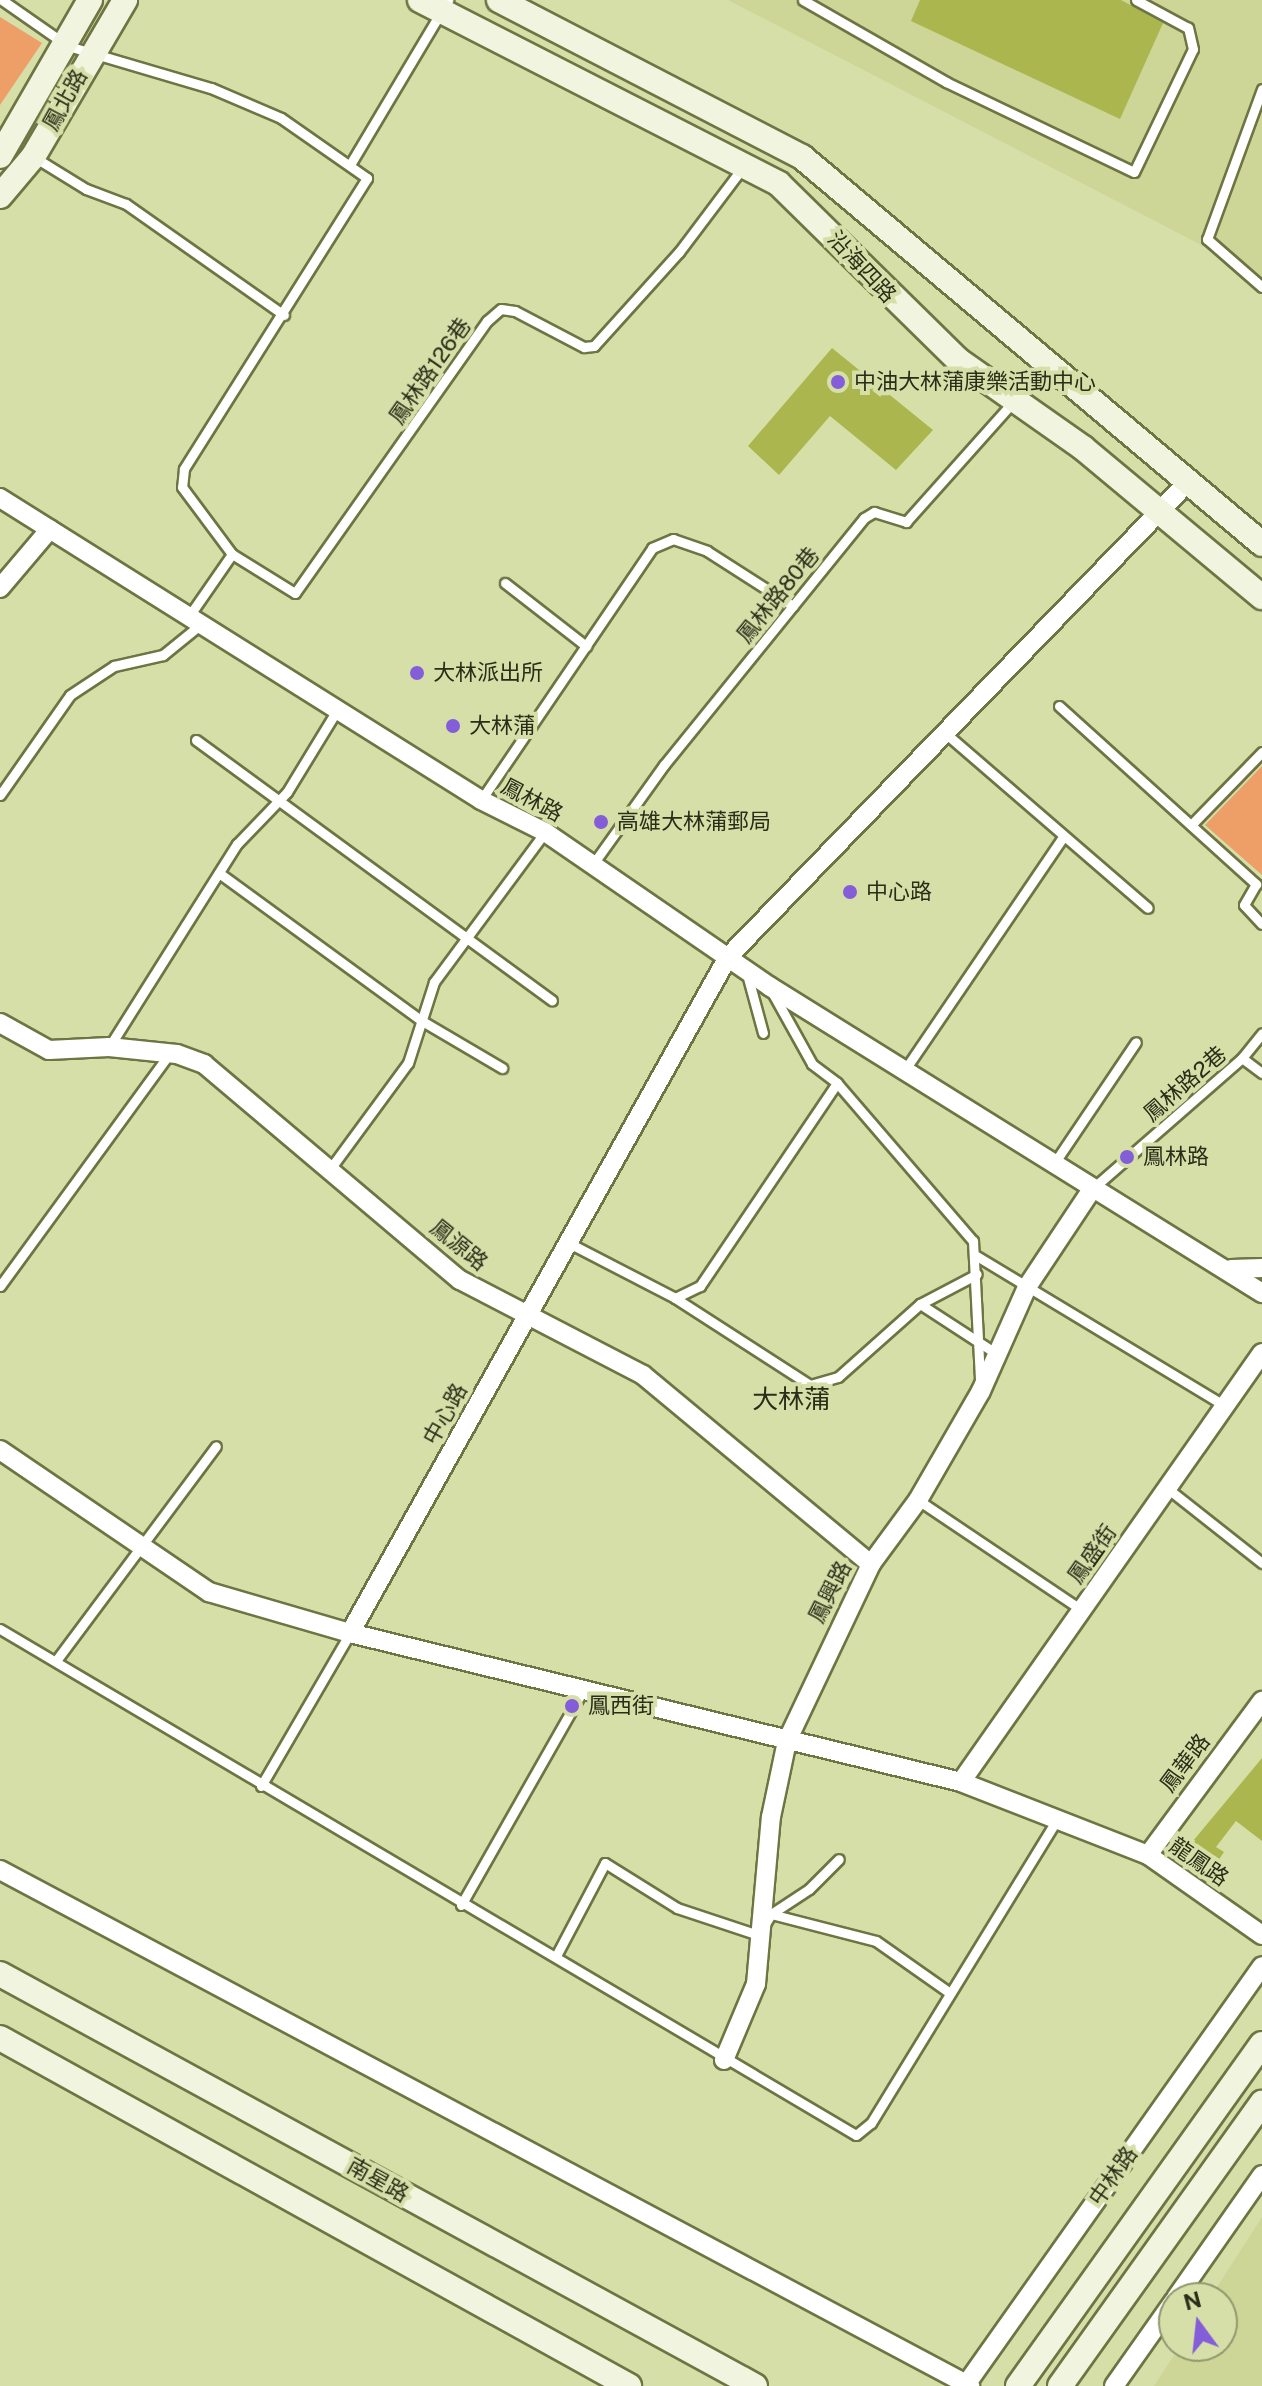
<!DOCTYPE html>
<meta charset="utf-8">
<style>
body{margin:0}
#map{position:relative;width:1262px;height:2386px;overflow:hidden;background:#d7dfa9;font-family:"Public Sans","Noto Sans TC",sans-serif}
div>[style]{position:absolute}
.built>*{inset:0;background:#cdd597}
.green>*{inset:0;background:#ee9e67}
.building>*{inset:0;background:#abb64f}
.roads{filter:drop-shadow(2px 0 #6e7442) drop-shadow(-2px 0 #6e7442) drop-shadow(0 2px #6e7442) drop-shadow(0 -2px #6e7442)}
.lane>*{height:9px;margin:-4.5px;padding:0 4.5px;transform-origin:4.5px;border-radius:4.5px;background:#fff}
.street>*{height:18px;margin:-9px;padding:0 9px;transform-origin:9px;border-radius:9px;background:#fff}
.secondary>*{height:24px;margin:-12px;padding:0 12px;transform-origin:12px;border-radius:12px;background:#f1f4df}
.dots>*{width:22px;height:22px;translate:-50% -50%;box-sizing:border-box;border:4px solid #d7dfa9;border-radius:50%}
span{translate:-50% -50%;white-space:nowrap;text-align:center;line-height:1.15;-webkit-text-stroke:8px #d7dfa9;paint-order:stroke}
.street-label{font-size:22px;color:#2a2d18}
.poi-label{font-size:22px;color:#2a2d18}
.left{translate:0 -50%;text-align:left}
.quarter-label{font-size:26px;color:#2a2d18}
.north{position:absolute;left:1158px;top:2282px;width:80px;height:80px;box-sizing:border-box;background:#d7dfa9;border:2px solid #92986f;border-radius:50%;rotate:345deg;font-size:22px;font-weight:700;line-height:32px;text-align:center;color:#2a2d18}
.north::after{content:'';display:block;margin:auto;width:28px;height:36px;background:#845ed8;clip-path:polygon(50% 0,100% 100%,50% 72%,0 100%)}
</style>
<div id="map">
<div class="built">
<i style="clip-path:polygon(728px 0,1262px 0,1262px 285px,1240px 265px)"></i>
<i style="clip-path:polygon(1262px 2217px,1262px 2386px,1154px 2386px,1180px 2346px,1222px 2346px,1222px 2298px,1210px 2298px)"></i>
</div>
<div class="green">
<i style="clip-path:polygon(0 17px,42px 43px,0 105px)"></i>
<i style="clip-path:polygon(1262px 766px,1262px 875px,1205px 825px)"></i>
</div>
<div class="building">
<i style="clip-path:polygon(920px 0,1121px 0,1163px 23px,1120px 119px,911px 21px)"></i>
<i style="clip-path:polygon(832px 348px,933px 430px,896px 470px,830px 416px,779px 475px,748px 446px)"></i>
<i style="clip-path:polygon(1262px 1758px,1262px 1841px,1236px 1821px,1216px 1847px,1224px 1852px,1207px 1877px,1188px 1847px)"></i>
</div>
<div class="roads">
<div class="lane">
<i style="left:2px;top:0;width:80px;rotate:34.9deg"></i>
<i style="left:68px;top:46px;width:149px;rotate:16.4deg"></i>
<i style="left:211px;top:88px;width:76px;rotate:23.2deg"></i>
<i style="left:281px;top:118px;width:105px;rotate:34.9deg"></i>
<i style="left:367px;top:178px;width:344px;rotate:122.2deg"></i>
<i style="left:184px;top:469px;width:18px;rotate:96deg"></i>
<i style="left:182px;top:487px;width:84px;rotate:53.3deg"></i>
<i style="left:232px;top:554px;width:75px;rotate:124.7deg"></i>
<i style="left:803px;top:0;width:165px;rotate:29.8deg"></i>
<i style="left:946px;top:82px;width:208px;rotate:25.6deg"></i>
<i style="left:1134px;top:172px;width:136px;rotate:-64.4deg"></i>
<i style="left:1193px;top:49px;width:22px;rotate:-103deg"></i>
<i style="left:1188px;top:28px;width:59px;rotate:-151.7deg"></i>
<i style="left:1262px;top:89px;width:160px;rotate:110.1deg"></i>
<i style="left:1207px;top:239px;width:73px;rotate:41.1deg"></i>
<i style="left:34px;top:157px;width:61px;rotate:31.6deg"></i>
<i style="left:86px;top:189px;width:43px;rotate:20.6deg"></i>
<i style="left:126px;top:204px;width:193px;rotate:35.1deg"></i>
<i style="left:351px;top:163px;width:190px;rotate:-59.2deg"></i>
<i style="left:232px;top:554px;width:74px;rotate:31.8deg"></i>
<i style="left:295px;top:593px;width:333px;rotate:-54.8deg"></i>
<i style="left:487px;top:321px;width:18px;rotate:-41deg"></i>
<i style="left:501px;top:309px;width:14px;rotate:8deg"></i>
<i style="left:515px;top:311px;width:78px;rotate:27.6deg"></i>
<i style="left:584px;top:347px;width:10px;rotate:-6deg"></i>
<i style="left:594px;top:346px;width:127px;rotate:-47.9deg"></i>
<i style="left:679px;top:252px;width:106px;rotate:-53deg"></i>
<i style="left:505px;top:583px;width:103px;rotate:37.9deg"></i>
<i style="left:1059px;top:706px;width:266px;rotate:42.1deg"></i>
<i style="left:1256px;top:884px;width:24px;rotate:120deg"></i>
<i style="left:1244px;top:905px;width:26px;rotate:47deg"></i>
<i style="left:944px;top:732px;width:269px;rotate:40.8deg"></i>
<i style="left:196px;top:740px;width:441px;rotate:36.2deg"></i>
<i style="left:0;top:795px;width:122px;rotate:-55deg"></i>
<i style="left:70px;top:695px;width:53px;rotate:-33.4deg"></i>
<i style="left:114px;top:666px;width:50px;rotate:-12.7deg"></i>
<i style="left:163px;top:655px;width:49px;rotate:-39.2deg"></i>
<i style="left:481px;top:800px;width:305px;rotate:-55.8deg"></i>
<i style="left:652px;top:548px;width:23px;rotate:-23deg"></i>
<i style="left:673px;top:539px;width:36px;rotate:19deg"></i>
<i style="left:707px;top:551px;width:102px;rotate:32.6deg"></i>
<i style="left:1191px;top:825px;width:102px;rotate:-45.8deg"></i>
<i style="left:593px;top:864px;width:122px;rotate:-54.4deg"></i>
<i style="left:664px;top:765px;width:318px;rotate:-51deg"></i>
<i style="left:864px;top:518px;width:12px;rotate:-31deg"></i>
<i style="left:874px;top:512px;width:34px;rotate:17deg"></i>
<i style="left:906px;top:522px;width:161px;rotate:-48.3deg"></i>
<i style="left:219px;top:873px;width:251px;rotate:36.1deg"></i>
<i style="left:422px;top:1021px;width:93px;rotate:30.4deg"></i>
<i style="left:747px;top:974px;width:61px;rotate:74.8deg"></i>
<i style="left:772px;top:992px;width:82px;rotate:60.9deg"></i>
<i style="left:812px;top:1064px;width:31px;rotate:37deg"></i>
<i style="left:837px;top:1083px;width:208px;rotate:49.3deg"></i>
<i style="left:973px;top:1241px;width:139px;rotate:87.1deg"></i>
<i style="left:109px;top:1047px;width:240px;rotate:-57.8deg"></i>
<i style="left:237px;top:844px;width:72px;rotate:-46.1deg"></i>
<i style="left:287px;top:792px;width:96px;rotate:-58.6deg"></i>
<i style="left:1242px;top:1058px;width:25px;rotate:37deg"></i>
<i style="left:904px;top:1071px;width:284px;rotate:-55.8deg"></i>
<i style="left:1053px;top:1165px;width:148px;rotate:-56deg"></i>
<i style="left:330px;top:1169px;width:132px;rotate:-53.7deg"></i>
<i style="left:408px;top:1063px;width:85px;rotate:-72.2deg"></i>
<i style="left:434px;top:982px;width:187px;rotate:-53.5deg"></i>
<i style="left:1092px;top:1189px;width:199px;rotate:-41.1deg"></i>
<i style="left:1242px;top:1058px;width:32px;rotate:-51deg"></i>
<i style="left:569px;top:1243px;width:119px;rotate:27.4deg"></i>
<i style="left:675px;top:1298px;width:161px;rotate:32.8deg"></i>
<i style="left:810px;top:1385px;width:29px;rotate:-16deg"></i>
<i style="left:838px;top:1377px;width:110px;rotate:-41.7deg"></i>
<i style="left:920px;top:1304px;width:64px;rotate:-27.8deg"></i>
<i style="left:975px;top:1255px;width:292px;rotate:31.1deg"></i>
<i style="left:0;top:1286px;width:287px;rotate:-53.9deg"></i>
<i style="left:675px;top:1298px;width:28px;rotate:-26deg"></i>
<i style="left:700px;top:1286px;width:245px;rotate:-56deg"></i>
<i style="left:920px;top:1304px;width:92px;rotate:33deg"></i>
<i style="left:1167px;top:1488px;width:121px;rotate:38.3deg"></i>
<i style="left:918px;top:1500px;width:197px;rotate:33.9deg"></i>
<i style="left:0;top:1629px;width:994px;rotate:30.59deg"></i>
<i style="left:856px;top:2135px;width:19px;rotate:-39deg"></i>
<i style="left:871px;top:2123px;width:358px;rotate:-58.5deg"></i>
<i style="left:58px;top:1658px;width:264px;rotate:-53.3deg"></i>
<i style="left:261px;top:1786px;width:177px;rotate:-59.8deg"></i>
<i style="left:461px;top:1905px;width:247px;rotate:-60.4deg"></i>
<i style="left:771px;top:1914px;width:108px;rotate:14.4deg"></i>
<i style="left:876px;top:1941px;width:90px;rotate:35.1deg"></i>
<i style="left:556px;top:1956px;width:105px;rotate:-62.2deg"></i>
<i style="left:605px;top:1863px;width:85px;rotate:32deg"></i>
<i style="left:677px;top:1908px;width:85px;rotate:18.4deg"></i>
<i style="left:758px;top:1935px;width:25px;rotate:-58deg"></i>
<i style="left:771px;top:1914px;width:45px;rotate:-33.3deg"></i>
<i style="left:809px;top:1889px;width:42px;rotate:-45deg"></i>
</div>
<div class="street">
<i style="left:0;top:498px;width:568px;rotate:32.12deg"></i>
<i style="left:481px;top:800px;width:72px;rotate:26.6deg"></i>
<i style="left:545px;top:832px;width:272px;rotate:34.5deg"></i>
<i style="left:769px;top:986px;width:581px;rotate:31.91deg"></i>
<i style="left:0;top:588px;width:77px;rotate:-49.7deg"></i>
<i style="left:0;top:1023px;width:56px;rotate:28.9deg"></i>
<i style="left:49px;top:1050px;width:60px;rotate:-2.9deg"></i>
<i style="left:109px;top:1047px;width:68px;rotate:5.9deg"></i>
<i style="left:177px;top:1054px;width:29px;rotate:20deg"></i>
<i style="left:204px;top:1064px;width:335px;rotate:40.2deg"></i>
<i style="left:460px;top:1280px;width:206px;rotate:27.4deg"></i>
<i style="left:643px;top:1375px;width:296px;rotate:39.7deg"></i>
<i style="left:1231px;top:1269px;width:31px;rotate:-2deg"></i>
<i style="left:0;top:1450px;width:253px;rotate:34.2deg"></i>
<i style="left:209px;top:1592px;width:147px;rotate:16.2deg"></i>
<i style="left:350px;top:1633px;width:629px;rotate:13.7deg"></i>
<i style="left:961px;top:1782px;width:201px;rotate:21.3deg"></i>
<i style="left:1148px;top:1855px;width:139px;rotate:35.1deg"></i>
<i style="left:350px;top:1633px;width:775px;rotate:-60.79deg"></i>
<i style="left:728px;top:957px;width:661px;rotate:-45.92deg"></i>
<i style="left:961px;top:1782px;width:524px;rotate:-54.95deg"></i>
<i style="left:1148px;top:1855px;width:192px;rotate:-53.5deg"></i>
<i style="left:0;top:1870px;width:1099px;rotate:28.01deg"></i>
<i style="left:724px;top:2060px;width:82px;rotate:-67.2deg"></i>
<i style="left:756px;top:1984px;width:168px;rotate:-84.9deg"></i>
<i style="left:771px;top:1817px;width:78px;rotate:-78.1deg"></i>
<i style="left:787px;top:1741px;width:196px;rotate:-64.6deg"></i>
<i style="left:871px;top:1564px;width:79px;rotate:-53.7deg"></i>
<i style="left:918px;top:1500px;width:126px;rotate:-60deg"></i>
<i style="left:981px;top:1391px;width:114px;rotate:-66.1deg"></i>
<i style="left:1027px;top:1287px;width:118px;rotate:-56.4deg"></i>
<i style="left:1176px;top:2298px;width:150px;rotate:-55deg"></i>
<i style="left:965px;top:2386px;width:514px;rotate:-54.73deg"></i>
<i style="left:1114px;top:2386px;width:104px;rotate:-54.8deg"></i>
</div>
<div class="secondary">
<i style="left:420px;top:0;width:403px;rotate:27.1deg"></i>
<i style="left:779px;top:184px;width:251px;rotate:44.5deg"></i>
<i style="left:958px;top:360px;width:153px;rotate:35.1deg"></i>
<i style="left:1083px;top:448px;width:233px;rotate:39.8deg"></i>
<i style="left:499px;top:0;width:341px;rotate:27.4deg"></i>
<i style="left:802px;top:157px;width:601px;rotate:40.07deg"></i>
<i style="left:0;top:156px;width:180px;rotate:-60deg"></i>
<i style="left:0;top:196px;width:51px;rotate:-49.8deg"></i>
<i style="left:33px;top:157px;width:182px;rotate:-59.6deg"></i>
<i style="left:0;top:1974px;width:860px;rotate:28.62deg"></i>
<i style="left:0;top:2038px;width:719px;rotate:28.95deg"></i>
<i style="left:1018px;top:2386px;width:420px;rotate:-54.5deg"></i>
<i style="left:1060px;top:2386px;width:348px;rotate:-54.5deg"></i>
</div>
</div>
<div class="dots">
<i style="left:838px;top:382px;background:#845ed8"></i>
<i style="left:417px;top:673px;background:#845ed8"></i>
<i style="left:453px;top:726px;background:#845ed8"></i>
<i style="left:601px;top:822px;background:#845ed8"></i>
<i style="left:850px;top:892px;background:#845ed8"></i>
<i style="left:1127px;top:1157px;background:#845ed8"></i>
<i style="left:572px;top:1706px;background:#845ed8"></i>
</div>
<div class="street-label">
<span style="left:65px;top:100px;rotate:-61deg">鳳北路</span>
<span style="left:862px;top:267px;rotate:47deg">沿海四路</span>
<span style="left:430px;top:371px;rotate:-55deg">鳳林路126巷</span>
<span style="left:778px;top:595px;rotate:-51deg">鳳林路80巷</span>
<span style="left:532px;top:800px;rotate:28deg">鳳林路</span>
<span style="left:1185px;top:1084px;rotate:-41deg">鳳林路2巷</span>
<span style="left:459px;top:1245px;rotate:39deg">鳳源路</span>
<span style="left:445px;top:1414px;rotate:-61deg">中心路</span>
<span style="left:1092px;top:1554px;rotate:-55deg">鳳盛街</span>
<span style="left:830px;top:1592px;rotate:-63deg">鳳興路</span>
<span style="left:1185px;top:1763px;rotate:-53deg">鳳華路</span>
<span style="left:1199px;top:1862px;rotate:35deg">龍鳳路</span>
<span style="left:1113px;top:2176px;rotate:-55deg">中林路</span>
<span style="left:378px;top:2180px;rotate:29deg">南星路</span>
</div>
<div class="poi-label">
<span class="left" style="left:854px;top:382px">中油大林蒲康樂活動中心</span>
<span class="left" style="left:433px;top:673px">大林派出所</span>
<span class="left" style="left:469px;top:726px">大林蒲</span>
<span class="left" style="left:617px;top:822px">高雄大林蒲郵局</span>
<span class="left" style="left:866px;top:892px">中心路</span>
<span class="left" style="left:1143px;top:1157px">鳳林路</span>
<span class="left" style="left:588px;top:1706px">鳳西街</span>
</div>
<div class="quarter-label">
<span style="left:791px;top:1399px">大林蒲</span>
</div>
<div class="north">N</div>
</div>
